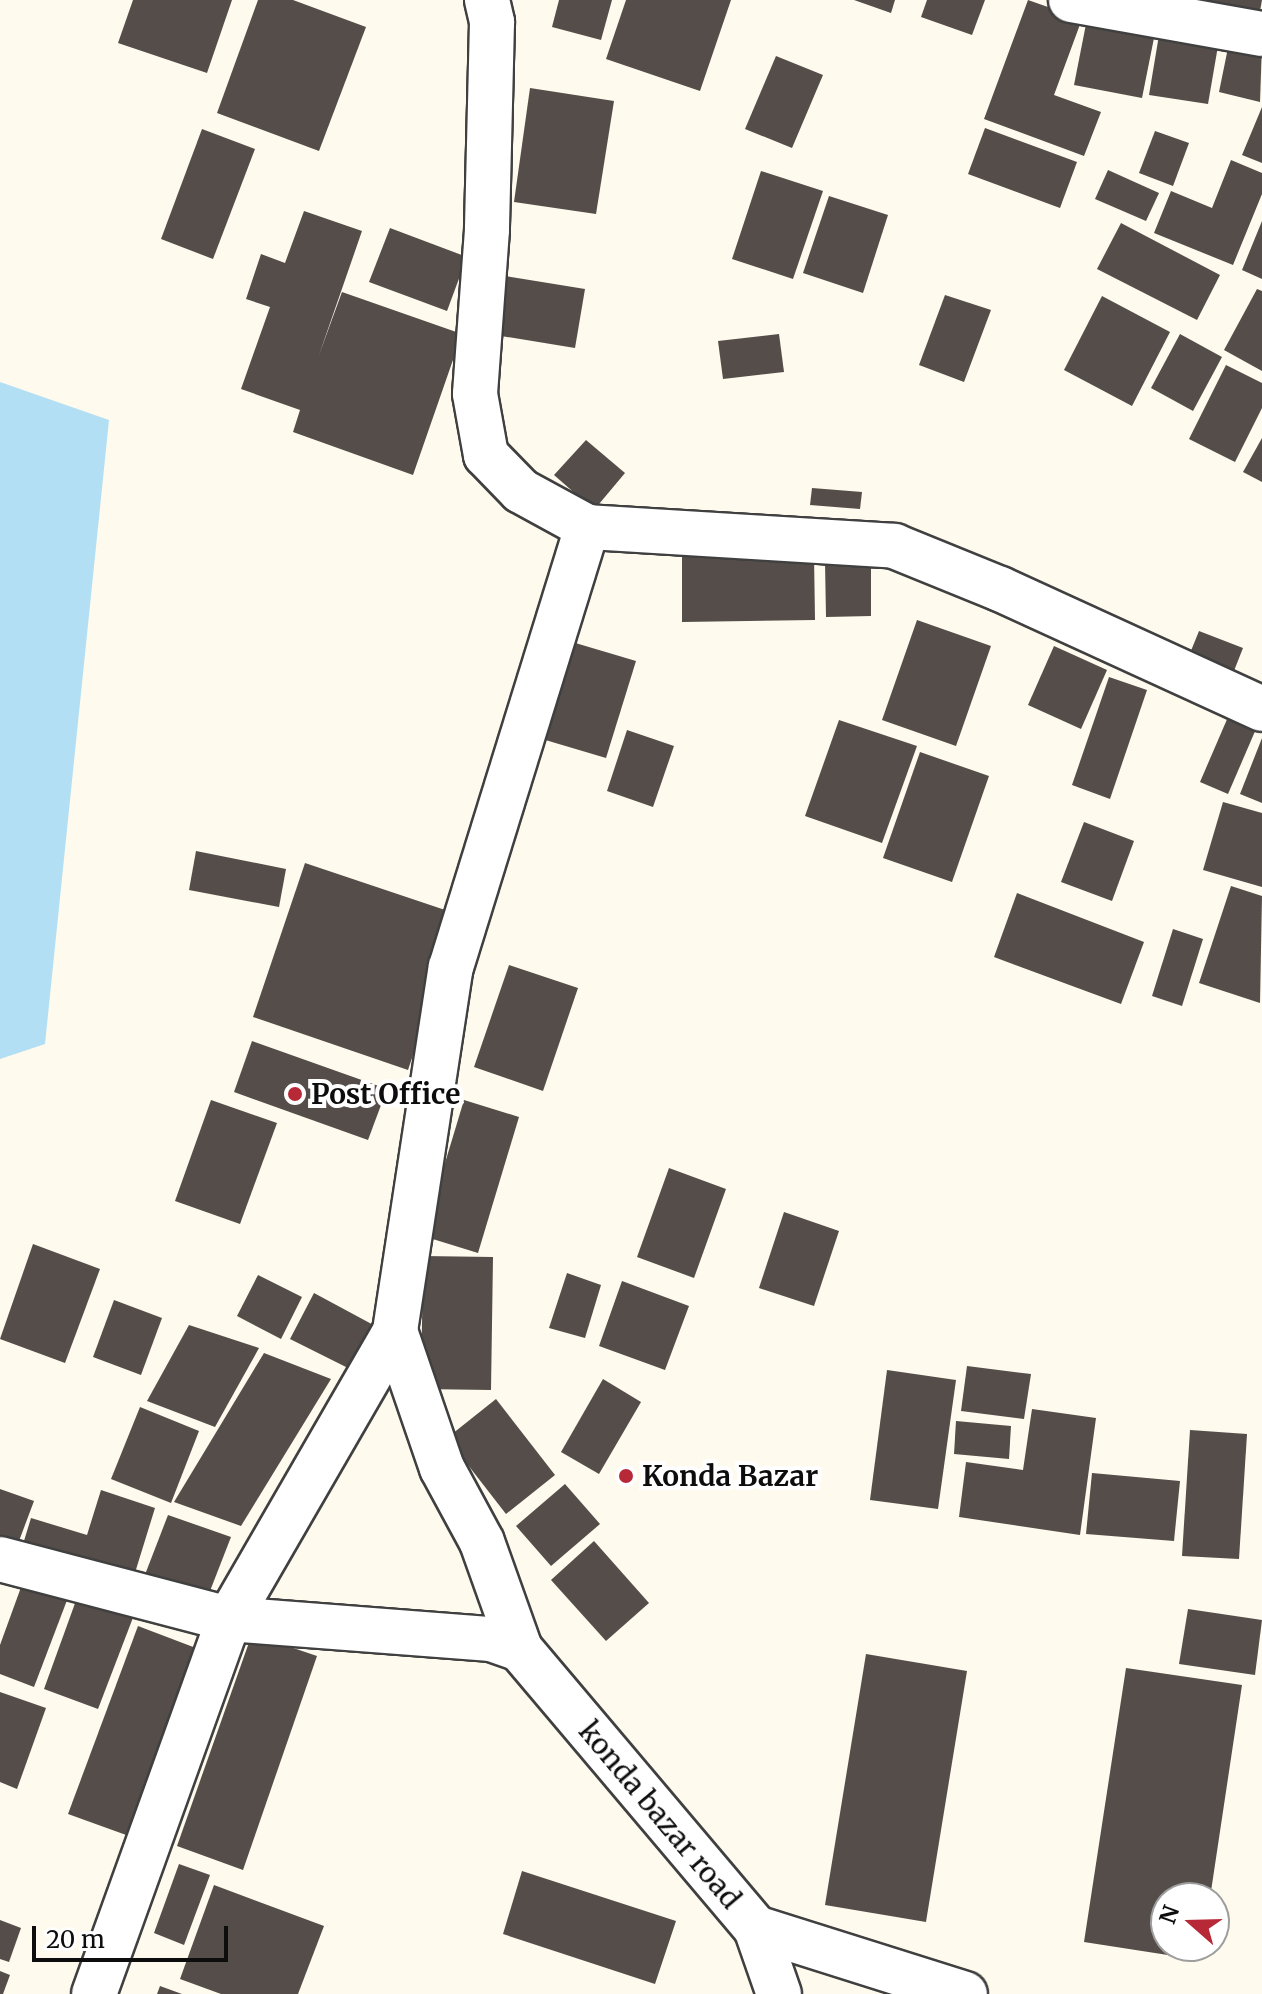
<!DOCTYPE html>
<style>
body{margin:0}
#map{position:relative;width:1262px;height:1994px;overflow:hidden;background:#fefaed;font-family:Merriweather,serif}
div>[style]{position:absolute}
.water>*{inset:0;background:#b3dff4}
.building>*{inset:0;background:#554d49}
.roads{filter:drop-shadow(2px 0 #404040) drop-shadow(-2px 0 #404040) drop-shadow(0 2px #404040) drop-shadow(0 -2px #404040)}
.minor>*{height:44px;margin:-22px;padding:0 22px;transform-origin:22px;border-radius:22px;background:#fff}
.tertiary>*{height:44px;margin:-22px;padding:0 22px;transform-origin:22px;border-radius:22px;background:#fff}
.dots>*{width:22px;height:22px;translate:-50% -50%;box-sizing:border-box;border:4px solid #fff;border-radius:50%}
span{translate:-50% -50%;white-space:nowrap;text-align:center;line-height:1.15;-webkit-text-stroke:8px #fff;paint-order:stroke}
.poi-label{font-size:28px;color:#0d0d0d;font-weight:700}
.left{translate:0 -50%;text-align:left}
.street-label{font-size:28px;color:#0d0d0d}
.north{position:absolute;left:1150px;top:1882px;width:80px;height:80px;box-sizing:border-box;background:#fff;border:2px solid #9e9e9e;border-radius:50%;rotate:290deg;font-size:22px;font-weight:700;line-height:32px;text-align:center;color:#0d0d0d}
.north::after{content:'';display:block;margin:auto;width:28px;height:36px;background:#b82938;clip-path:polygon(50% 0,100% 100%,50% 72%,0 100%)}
.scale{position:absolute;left:32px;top:1926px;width:196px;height:36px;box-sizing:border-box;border:4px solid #0d0d0d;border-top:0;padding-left:10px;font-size:24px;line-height:28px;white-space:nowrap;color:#0d0d0d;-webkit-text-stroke:6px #fff;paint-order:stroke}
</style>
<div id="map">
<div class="water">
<i style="clip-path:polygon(0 382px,109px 420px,45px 1044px,0 1059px)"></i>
</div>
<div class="building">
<i style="clip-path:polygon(133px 0,232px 0,207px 73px,118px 43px)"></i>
<i style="clip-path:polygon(258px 0,293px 0,366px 27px,319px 151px,217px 113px)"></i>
<i style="clip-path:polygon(559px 0,612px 0,601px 40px,552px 27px)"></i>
<i style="clip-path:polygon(626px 0,731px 0,700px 91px,606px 59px)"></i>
<i style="clip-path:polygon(854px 0,895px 0,891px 13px)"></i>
<i style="clip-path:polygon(927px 0,985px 0,972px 35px,921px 17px)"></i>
<i style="clip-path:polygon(1028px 0,1082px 19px,1054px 95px,1101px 112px,1084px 156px,984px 119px)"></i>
<i style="clip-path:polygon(1197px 0,1262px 0,1257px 28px,1194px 14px)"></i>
<i style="clip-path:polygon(1087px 19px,1155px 33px,1142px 98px,1074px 85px)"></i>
<i style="clip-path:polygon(1160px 29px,1219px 40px,1208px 104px,1149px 95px)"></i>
<i style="clip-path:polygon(1230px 38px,1262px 44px,1260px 102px,1219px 92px)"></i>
<i style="clip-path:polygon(776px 56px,823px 75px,792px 148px,745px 129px)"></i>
<i style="clip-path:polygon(530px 88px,614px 101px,596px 214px,514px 202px)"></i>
<i style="clip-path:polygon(1262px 107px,1262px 163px,1242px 155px)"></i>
<i style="clip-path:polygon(985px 128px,1077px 162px,1060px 208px,968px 174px)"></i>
<i style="clip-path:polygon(202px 129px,255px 149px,213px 259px,161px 239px)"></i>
<i style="clip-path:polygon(1155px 131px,1189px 143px,1173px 186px,1139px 173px)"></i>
<i style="clip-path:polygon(1231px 160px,1262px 173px,1262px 194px,1233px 265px,1154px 233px,1171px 191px,1212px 208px)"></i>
<i style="clip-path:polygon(1108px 170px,1159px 193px,1146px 221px,1095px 199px)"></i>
<i style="clip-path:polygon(761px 171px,823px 191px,793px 279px,732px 259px)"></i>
<i style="clip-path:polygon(829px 196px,888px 215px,863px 293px,803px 273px)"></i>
<i style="clip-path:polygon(304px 211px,362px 231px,319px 355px,342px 292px,462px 334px,413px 475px,293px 432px,300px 410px,241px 389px,270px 307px,246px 299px,261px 254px,285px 263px)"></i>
<i style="clip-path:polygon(1262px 221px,1262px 279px,1242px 270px)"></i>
<i style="clip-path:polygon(1121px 223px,1220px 275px,1197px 320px,1097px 269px)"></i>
<i style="clip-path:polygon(390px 228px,467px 257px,447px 311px,369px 282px)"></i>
<i style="clip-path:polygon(505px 276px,585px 289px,575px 348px,495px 335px)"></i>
<i style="clip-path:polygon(1257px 289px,1262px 291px,1262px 371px,1224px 350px)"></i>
<i style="clip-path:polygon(945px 295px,991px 310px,964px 382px,919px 365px)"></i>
<i style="clip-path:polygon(1102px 296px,1170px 332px,1132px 406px,1064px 370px)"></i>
<i style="clip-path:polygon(779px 334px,784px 372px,723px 379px,718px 341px)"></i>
<i style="clip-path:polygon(1180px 334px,1222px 357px,1193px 411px,1151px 388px)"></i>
<i style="clip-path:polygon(1226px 365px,1262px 383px,1262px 408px,1235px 462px,1189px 439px)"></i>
<i style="clip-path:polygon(1262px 438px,1262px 482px,1243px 472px)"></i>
<i style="clip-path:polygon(586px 440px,625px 473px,594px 510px,554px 475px)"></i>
<i style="clip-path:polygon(812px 488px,862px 492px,860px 509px,810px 505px)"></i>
<i style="clip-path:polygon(814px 555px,815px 620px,682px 622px,682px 556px)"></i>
<i style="clip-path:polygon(825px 562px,871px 562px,871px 616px,826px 617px)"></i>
<i style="clip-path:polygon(917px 620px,991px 646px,956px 746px,882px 720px)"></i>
<i style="clip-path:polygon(1199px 631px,1243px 648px,1228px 686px,1184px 668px)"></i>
<i style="clip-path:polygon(572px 642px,636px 661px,606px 758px,542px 739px)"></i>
<i style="clip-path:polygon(1054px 646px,1107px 670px,1081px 729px,1028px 705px)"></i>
<i style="clip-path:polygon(1109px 677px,1147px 690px,1110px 799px,1072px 785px)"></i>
<i style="clip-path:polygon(1228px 717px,1256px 729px,1228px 794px,1200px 782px)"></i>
<i style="clip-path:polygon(839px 720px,917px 746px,882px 843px,805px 816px)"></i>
<i style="clip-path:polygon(627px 730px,674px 746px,653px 807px,607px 791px)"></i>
<i style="clip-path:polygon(1262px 738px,1262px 803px,1240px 794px)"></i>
<i style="clip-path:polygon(920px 752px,989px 776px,952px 882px,883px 858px)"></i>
<i style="clip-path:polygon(1223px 802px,1262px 813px,1262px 887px,1203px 870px)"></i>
<i style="clip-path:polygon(1084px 822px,1134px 841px,1112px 901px,1061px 882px)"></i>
<i style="clip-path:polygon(196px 851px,286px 869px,279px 907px,189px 890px)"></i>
<i style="clip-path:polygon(305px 863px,460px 915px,408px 1070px,253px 1017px)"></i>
<i style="clip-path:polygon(1231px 886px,1262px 896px,1260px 1003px,1199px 983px)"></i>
<i style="clip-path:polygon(1017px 893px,1144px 942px,1121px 1004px,994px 957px)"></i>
<i style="clip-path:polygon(1173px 929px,1203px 939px,1182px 1006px,1152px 996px)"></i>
<i style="clip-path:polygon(509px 965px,578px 988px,543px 1091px,474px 1067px)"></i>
<i style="clip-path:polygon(252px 1041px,387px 1089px,368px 1140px,234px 1092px)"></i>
<i style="clip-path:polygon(211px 1100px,277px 1123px,240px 1224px,175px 1201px)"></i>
<i style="clip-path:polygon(464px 1100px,519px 1117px,478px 1253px,423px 1236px)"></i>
<i style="clip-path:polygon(669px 1168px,726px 1189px,694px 1278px,637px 1257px)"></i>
<i style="clip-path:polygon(784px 1212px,839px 1231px,814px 1306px,759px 1288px)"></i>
<i style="clip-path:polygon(33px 1244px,100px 1269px,65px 1363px,0 1339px)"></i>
<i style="clip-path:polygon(423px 1256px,493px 1257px,491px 1390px,421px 1389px)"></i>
<i style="clip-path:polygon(567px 1273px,601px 1285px,585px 1338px,549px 1328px)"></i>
<i style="clip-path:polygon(258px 1275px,302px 1297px,281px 1339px,237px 1316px)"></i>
<i style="clip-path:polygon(622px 1281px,689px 1306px,665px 1370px,599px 1346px)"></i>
<i style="clip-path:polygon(314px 1293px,379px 1328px,356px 1372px,290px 1339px)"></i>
<i style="clip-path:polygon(114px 1300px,162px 1318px,141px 1375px,93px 1357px)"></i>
<i style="clip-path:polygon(189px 1325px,259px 1348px,215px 1427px,147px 1401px)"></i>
<i style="clip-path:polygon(264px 1353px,331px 1379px,241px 1526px,174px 1502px)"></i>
<i style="clip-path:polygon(967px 1366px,1031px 1374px,1024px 1419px,961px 1411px)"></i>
<i style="clip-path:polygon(887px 1370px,956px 1380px,938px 1509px,870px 1500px)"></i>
<i style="clip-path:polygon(603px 1379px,641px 1402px,599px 1474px,561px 1452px)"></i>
<i style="clip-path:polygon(496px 1399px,555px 1475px,506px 1514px,447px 1438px)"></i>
<i style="clip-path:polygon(140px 1407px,199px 1431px,171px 1503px,111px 1479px)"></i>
<i style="clip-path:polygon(1032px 1409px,1096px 1418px,1080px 1535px,959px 1517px,966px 1462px,1023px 1470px)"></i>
<i style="clip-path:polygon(956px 1421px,1011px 1426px,1009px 1459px,954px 1454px)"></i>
<i style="clip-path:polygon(1190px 1430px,1247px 1434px,1239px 1559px,1182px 1556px)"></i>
<i style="clip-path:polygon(1092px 1473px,1180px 1481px,1174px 1541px,1086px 1534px)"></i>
<i style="clip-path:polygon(565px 1484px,600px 1524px,551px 1566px,516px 1526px)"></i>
<i style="clip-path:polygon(0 1489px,34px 1501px,13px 1557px,0 1552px)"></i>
<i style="clip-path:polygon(101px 1490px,155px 1508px,130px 1589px,20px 1554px,31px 1518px,87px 1535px)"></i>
<i style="clip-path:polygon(168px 1515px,231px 1537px,203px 1609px,141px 1585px)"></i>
<i style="clip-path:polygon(594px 1541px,649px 1603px,606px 1641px,551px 1580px)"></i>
<i style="clip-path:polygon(24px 1579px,69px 1595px,34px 1687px,0 1674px,0 1645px)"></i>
<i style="clip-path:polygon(78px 1595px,134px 1615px,98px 1709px,44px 1689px)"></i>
<i style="clip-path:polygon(1188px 1609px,1262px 1620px,1255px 1675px,1179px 1664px)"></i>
<i style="clip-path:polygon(138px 1626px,209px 1653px,140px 1840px,68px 1814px)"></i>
<i style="clip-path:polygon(252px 1634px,317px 1656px,243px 1870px,177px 1846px)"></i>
<i style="clip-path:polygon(866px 1654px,967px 1671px,926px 1922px,825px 1905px)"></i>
<i style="clip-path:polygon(1126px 1668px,1242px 1685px,1210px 1898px,1166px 1898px,1166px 1946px,1202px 1946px,1200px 1960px,1084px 1942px)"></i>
<i style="clip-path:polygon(0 1692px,46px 1708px,17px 1789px,0 1782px)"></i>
<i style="clip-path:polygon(179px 1864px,210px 1875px,184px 1945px,154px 1933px)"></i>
<i style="clip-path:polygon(522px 1871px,676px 1921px,655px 1984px,503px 1934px)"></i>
<i style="clip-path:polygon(214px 1885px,324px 1926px,298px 1994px,221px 1994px,180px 1979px)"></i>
<i style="clip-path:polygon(0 1920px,21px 1928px,9px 1962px,0 1959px)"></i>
<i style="clip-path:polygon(0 1971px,10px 1975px,3px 1994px,0 1994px)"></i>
<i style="clip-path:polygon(160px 1986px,182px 1994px,157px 1994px)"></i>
</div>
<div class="roads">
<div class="minor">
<i style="left:487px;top:0;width:23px;rotate:77deg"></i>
<i style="left:492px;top:22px;width:208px;rotate:91.4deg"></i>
<i style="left:487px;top:230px;width:164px;rotate:94.2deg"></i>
<i style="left:475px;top:394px;width:62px;rotate:79.8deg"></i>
<i style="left:486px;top:455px;width:50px;rotate:45.8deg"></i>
<i style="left:521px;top:491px;width:75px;rotate:28.6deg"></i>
<i style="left:587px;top:527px;width:308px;rotate:3.5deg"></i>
<i style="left:894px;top:546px;width:114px;rotate:22.1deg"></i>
<i style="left:1000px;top:589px;width:288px;rotate:24.6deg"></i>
<i style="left:1071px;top:0;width:194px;rotate:10.1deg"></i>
<i style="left:395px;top:1331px;width:145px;rotate:71.1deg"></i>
<i style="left:442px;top:1468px;width:84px;rotate:61.6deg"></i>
<i style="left:482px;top:1542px;width:114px;rotate:70.4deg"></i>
<i style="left:756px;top:1928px;width:219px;rotate:17.5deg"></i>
<i style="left:94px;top:1994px;width:399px;rotate:-70.2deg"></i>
<i style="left:229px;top:1619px;width:332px;rotate:-60deg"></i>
<i style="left:395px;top:1331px;width:368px;rotate:-81.3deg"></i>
<i style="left:451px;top:967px;width:461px;rotate:-72.8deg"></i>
</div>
<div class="tertiary">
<i style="left:0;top:1559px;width:237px;rotate:14.7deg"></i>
<i style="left:229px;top:1619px;width:263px;rotate:4.4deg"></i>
<i style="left:491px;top:1639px;width:31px;rotate:19deg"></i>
<i style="left:520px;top:1649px;width:365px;rotate:49.8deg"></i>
<i style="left:756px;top:1928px;width:70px;rotate:70.8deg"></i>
</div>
</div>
<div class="dots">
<i style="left:295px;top:1094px;background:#b82938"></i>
<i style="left:626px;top:1476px;background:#b82938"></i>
</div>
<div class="poi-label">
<span class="left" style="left:311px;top:1094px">Post Office</span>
<span class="left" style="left:642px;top:1476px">Konda Bazar</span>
</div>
<div class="street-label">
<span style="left:660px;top:1815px;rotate:50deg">konda bazar road</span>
</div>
<div class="north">N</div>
<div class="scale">20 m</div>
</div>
